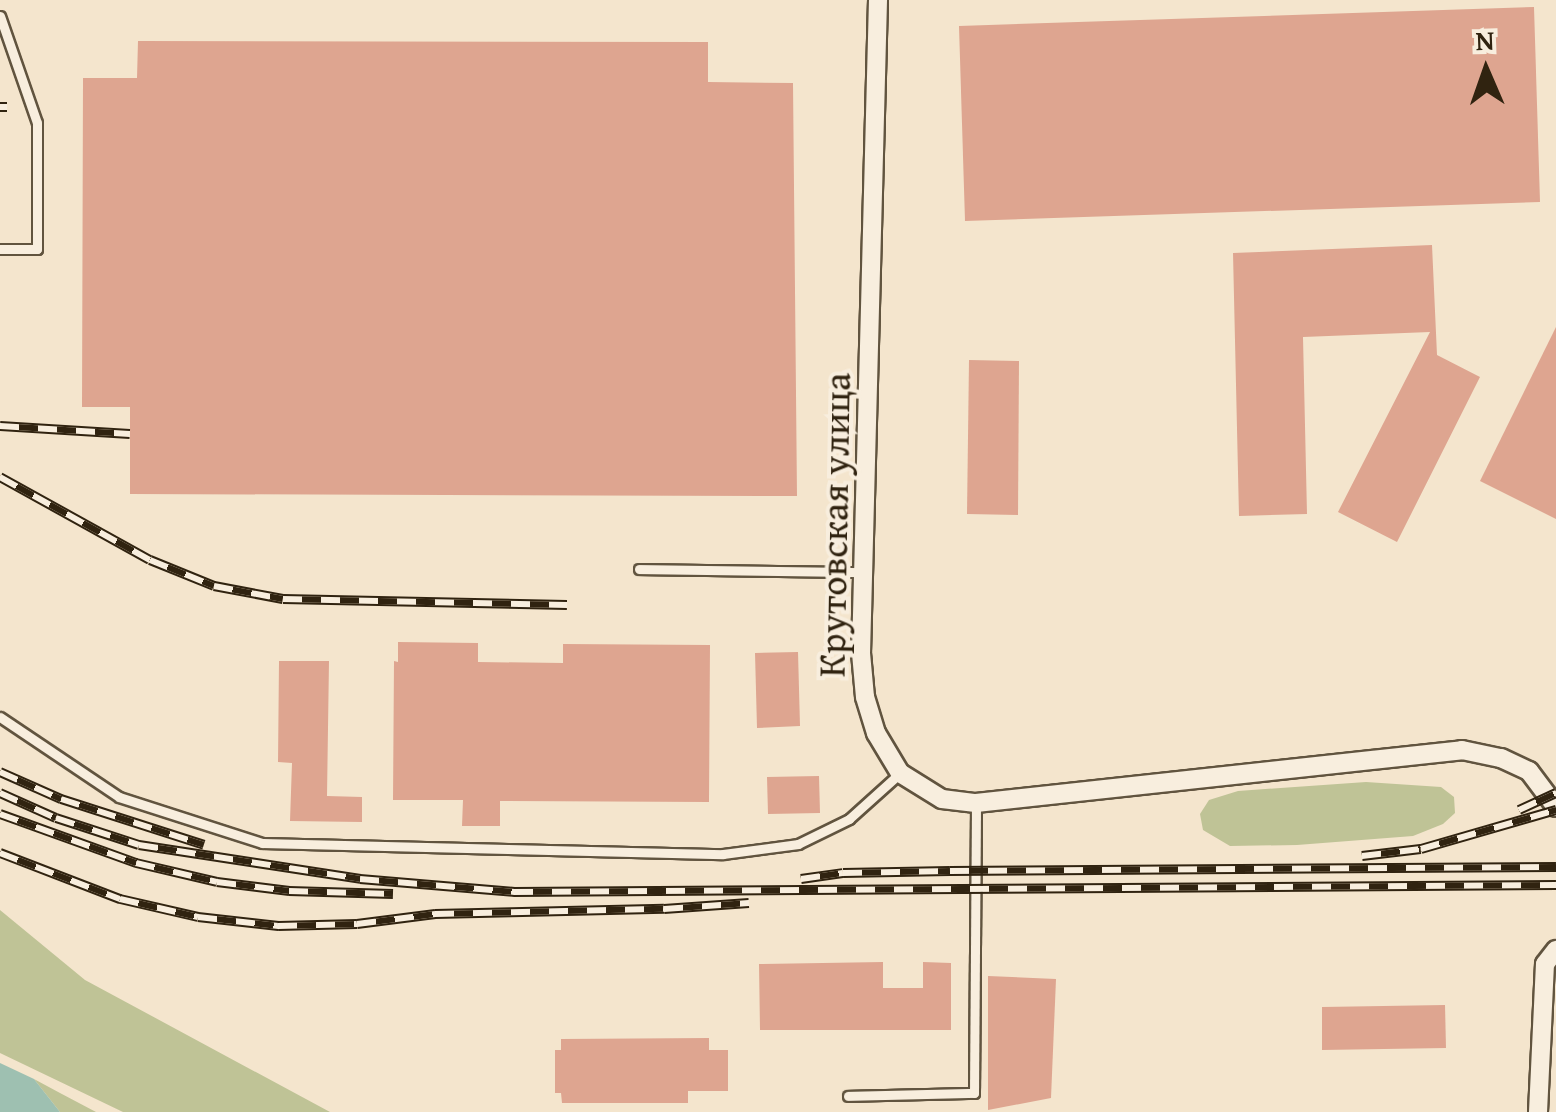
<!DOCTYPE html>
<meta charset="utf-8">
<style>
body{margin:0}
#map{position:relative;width:1556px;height:1112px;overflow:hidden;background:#f4e5cd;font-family:"Gentium Book Plus",serif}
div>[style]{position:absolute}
.green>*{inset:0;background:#bfc396}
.water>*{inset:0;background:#9ec0b1}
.building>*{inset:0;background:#dea590}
.roads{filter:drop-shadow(2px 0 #61543f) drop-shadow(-2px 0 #61543f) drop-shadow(0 2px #61543f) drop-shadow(0 -2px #61543f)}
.service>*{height:9px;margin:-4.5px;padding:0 4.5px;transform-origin:4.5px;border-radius:4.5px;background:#f8eede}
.minor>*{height:18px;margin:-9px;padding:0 9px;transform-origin:9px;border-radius:9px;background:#f8eede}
.rail>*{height:10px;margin-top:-5px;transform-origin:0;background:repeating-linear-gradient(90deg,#f8eede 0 19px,#302310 0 38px);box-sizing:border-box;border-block:2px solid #302310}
span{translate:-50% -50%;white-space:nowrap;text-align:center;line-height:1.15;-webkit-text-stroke:8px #f8eede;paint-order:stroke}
.street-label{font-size:38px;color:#302310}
.north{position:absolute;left:1436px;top:20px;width:100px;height:100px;-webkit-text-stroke:8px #f8eede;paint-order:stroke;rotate:358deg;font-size:28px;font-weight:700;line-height:40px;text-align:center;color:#302310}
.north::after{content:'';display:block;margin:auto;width:35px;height:45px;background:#302310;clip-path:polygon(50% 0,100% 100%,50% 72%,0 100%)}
</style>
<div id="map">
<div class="green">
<i style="clip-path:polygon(1366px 782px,1441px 787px,1454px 797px,1455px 813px,1443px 824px,1413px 836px,1297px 845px,1230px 846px,1203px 830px,1200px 814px,1209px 800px,1238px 791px)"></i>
<i style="clip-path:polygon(0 910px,85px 980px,330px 1112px,123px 1112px,0 1053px)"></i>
<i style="clip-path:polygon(34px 1079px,60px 1093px,96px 1112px,60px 1112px)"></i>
</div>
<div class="water">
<i style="clip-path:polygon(0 1063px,34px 1079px,60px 1112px,0 1112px)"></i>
</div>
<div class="building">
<i style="clip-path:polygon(1534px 7px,1540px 202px,965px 221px,959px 26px)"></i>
<i style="clip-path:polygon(138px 41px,708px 42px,708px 82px,793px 83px,797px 496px,130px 494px,130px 407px,82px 407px,83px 78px,137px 78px)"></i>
<i style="clip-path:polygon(1432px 245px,1437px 355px,1480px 377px,1397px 542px,1338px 512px,1430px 332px,1303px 337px,1307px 514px,1239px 516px,1233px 253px)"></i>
<i style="clip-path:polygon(1556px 327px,1556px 519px,1480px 481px)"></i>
<i style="clip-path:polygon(969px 360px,1019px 361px,1018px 515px,967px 514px)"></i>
<i style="clip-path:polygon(398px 642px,478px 643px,478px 662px,563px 663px,563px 644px,710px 645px,709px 802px,500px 801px,500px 826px,462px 826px,463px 800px,393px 800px,394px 661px,398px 662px)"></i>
<i style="clip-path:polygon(798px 652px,800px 726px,757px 728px,755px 653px)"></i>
<i style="clip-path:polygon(279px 661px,329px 661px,327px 796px,362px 797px,362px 822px,290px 821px,292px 763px,278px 762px)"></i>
<i style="clip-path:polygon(819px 776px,820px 813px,768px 814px,767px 777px)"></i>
<i style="clip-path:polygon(883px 962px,883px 988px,923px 988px,923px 962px,951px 963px,951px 1030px,760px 1030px,759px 964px)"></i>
<i style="clip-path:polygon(988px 976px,1056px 979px,1051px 1098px,988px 1110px)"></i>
<i style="clip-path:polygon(1445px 1005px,1446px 1048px,1322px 1050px,1322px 1007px)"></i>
<i style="clip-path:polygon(709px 1038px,709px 1050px,728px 1050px,728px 1091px,688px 1091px,688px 1103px,562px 1103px,561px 1093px,555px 1093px,555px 1050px,561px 1050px,561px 1039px)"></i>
</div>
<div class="roads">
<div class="service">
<i style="left:0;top:16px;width:113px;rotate:70.9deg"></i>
<i style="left:37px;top:123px;width:126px;rotate:90deg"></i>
<i style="left:37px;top:249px;width:37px;rotate:180deg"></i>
<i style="left:639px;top:569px;width:224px;rotate:0.8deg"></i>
<i style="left:0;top:717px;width:143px;rotate:33.9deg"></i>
<i style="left:119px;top:797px;width:150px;rotate:17.8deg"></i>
<i style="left:262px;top:843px;width:461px;rotate:1.4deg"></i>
<i style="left:723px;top:854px;width:76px;rotate:-7.6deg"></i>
<i style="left:798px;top:844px;width:57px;rotate:-26.1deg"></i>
<i style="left:849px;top:819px;width:69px;rotate:-42deg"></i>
<i style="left:848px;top:1096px;width:126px;rotate:-1.4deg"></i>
<i style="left:974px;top:1093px;width:290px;rotate:-89.6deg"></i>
</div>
<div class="minor">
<i style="left:878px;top:0;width:653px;rotate:91.49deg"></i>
<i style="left:861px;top:653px;width:44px;rotate:84.8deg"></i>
<i style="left:865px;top:697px;width:38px;rotate:73deg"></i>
<i style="left:876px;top:733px;width:47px;rotate:59deg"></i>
<i style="left:900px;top:773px;width:49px;rotate:31.8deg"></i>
<i style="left:942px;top:799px;width:34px;rotate:7deg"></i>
<i style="left:976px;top:803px;width:489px;rotate:-6.2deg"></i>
<i style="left:1462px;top:750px;width:40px;rotate:12deg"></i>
<i style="left:1501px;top:758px;width:31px;rotate:25deg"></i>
<i style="left:1529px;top:771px;width:45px;rotate:53.1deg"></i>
<i style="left:1538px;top:1112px;width:148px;rotate:-87.3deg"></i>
<i style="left:1545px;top:964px;width:18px;rotate:-52deg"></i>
</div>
</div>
<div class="rail">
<i style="left:0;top:107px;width:7px"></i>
<i style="left:0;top:426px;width:130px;rotate:3.5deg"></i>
<i style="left:0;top:477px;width:171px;rotate:29deg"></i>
<i style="left:150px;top:560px;width:69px;rotate:22.1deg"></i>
<i style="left:214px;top:586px;width:70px;rotate:10.7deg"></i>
<i style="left:283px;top:599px;width:284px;rotate:1.2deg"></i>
<i style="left:0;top:772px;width:67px;rotate:23.9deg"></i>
<i style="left:61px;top:799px;width:150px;rotate:17.8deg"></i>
<i style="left:0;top:793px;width:61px;rotate:24.1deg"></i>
<i style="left:56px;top:818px;width:87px;rotate:18deg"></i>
<i style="left:139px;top:845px;width:224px;rotate:8.7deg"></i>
<i style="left:360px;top:879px;width:155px;rotate:4.8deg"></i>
<i style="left:514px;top:892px;width:1042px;rotate:-0.38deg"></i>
<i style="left:1519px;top:810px;width:41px;rotate:-24.7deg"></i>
<i style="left:0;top:814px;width:145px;rotate:19.8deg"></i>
<i style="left:136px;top:863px;width:83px;rotate:13.2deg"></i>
<i style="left:217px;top:882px;width:73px;rotate:7.1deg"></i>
<i style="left:289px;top:891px;width:104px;rotate:1.7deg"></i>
<i style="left:0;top:853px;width:129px;rotate:21deg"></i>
<i style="left:120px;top:899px;width:80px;rotate:13deg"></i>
<i style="left:198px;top:917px;width:81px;rotate:6.4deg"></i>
<i style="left:278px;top:926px;width:79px;rotate:-1.5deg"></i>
<i style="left:357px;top:924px;width:79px;rotate:-7.3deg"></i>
<i style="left:435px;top:914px;width:229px;rotate:-1.3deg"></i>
<i style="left:664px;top:909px;width:85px;rotate:-4deg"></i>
<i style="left:1362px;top:856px;width:59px;rotate:-6.8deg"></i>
<i style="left:1421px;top:849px;width:141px;rotate:-16.1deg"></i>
<i style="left:801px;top:879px;width:42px;rotate:-8.1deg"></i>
<i style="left:843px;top:873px;width:107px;rotate:-1.1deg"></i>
<i style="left:950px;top:871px;width:606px;rotate:-0.38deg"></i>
</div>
<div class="street-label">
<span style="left:834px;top:525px;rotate:-89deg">Крутовская улица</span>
</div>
<div class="north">N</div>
</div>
